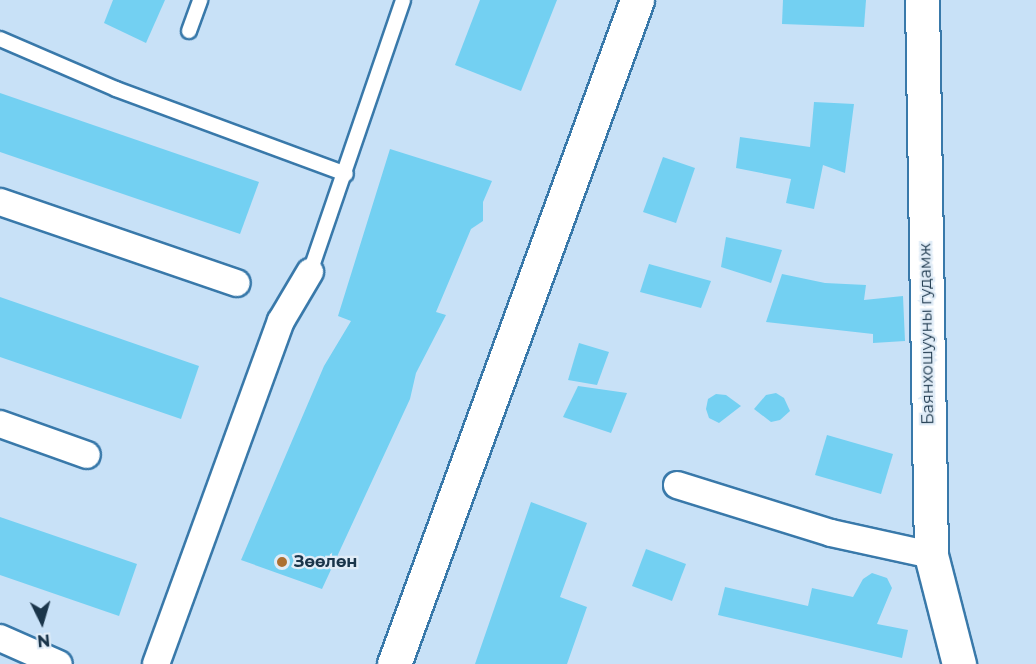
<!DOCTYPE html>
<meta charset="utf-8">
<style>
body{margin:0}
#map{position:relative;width:1036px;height:664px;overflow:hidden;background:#c8e1f7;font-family:Montserrat,sans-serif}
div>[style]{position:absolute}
.building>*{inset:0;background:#73d0f2}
.roads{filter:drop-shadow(2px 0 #3979aa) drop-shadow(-2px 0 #3979aa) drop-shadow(0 2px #3979aa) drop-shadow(0 -2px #3979aa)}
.lane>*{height:14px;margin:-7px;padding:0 7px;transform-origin:7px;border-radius:7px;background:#fff}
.street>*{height:26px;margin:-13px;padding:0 13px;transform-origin:13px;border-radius:13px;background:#fff}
.secondary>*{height:33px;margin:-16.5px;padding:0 16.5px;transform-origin:16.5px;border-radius:16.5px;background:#fff}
.dots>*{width:16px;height:16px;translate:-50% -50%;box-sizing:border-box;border:3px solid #e0ecf7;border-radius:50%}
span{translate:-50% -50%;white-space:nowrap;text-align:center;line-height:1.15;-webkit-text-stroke:4.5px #e0ecf7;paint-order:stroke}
.street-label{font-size:16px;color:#1a354a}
.poi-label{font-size:16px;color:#1a354a;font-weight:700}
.left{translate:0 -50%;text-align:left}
.north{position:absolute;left:12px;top:592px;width:60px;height:60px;-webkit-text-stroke:4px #e0ecf7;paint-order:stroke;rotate:175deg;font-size:16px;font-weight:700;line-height:24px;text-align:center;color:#1a354a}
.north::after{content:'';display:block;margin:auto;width:21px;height:27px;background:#1a354a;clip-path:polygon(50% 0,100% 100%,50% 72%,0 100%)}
</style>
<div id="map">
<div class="building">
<i style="clip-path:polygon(113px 0,165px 0,146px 43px,104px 23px)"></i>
<i style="clip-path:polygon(480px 0,557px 0,521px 91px,455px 65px)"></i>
<i style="clip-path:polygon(783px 0,866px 0,864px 27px,782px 24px)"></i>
<i style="clip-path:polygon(0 93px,259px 182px,240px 234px,0 152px)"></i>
<i style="clip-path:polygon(814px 102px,854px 104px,845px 173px,823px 165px,814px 209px,786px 203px,791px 179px,736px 168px,740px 137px,810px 147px)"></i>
<i style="clip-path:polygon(390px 149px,492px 181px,483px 202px,483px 221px,471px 229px,436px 312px,446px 315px,416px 373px,410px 399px,322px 589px,241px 560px,324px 366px,351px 321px,338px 316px)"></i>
<i style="clip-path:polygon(663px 157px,695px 168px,676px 223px,643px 212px)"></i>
<i style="clip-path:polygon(726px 237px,782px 250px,771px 283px,721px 267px)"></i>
<i style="clip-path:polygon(649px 264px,711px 281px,701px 308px,640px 292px)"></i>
<i style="clip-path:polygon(782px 274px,825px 283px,866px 285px,864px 300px,903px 296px,905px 341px,873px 343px,873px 334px,766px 322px)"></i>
<i style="clip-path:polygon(0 297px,199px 366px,181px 419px,0 357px)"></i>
<i style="clip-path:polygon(579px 343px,609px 352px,597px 385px,568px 380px)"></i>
<i style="clip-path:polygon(578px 386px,627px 393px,611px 433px,563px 417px)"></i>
<i style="clip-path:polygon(776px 393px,784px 398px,790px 411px,780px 420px,771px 422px,754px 409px,766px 395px)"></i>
<i style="clip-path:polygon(716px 394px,726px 395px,741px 406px,719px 423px,709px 418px,706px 409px,708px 399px)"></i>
<i style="clip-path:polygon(827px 435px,893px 454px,881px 494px,815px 475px)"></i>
<i style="clip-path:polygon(531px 502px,587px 523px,560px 597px,587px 607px,567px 664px,475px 664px)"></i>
<i style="clip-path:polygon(0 517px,137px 564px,119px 616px,0 575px)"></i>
<i style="clip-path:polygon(646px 549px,686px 564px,672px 601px,632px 586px)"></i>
<i style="clip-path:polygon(872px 573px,887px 578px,892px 588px,877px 624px,908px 630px,902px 658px,718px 615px,725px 587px,808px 606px,812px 588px,853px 597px,863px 579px)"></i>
</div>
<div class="roads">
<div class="lane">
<i style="left:189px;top:31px;width:33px;rotate:-70deg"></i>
<i style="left:0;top:39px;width:126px;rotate:23.3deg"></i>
<i style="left:116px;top:89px;width:245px;rotate:20.3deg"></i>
<i style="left:310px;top:272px;width:287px;rotate:-71.1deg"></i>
</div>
<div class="street">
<i style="left:0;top:202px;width:250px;rotate:18.9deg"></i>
<i style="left:0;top:424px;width:92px;rotate:19.6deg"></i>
<i style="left:677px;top:485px;width:161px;rotate:17.3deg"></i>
<i style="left:831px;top:533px;width:102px;rotate:12.4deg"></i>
<i style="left:0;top:638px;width:64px;rotate:23.8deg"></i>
<i style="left:156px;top:664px;width:365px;rotate:-70deg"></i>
<i style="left:281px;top:321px;width:57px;rotate:-59.4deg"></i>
</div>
<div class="secondary">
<i style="left:922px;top:0;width:555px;rotate:89.07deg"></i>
<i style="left:931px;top:555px;width:113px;rotate:75.6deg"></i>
<i style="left:394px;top:664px;width:707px;rotate:-69.9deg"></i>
</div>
</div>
<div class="dots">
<i style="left:282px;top:562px;background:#ac7032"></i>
</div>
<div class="street-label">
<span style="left:927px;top:334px;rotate:-91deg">Баянхошууны гудамж</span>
</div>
<div class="poi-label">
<span class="left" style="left:294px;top:562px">Зөөлөн</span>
</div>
<div class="north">N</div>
</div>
